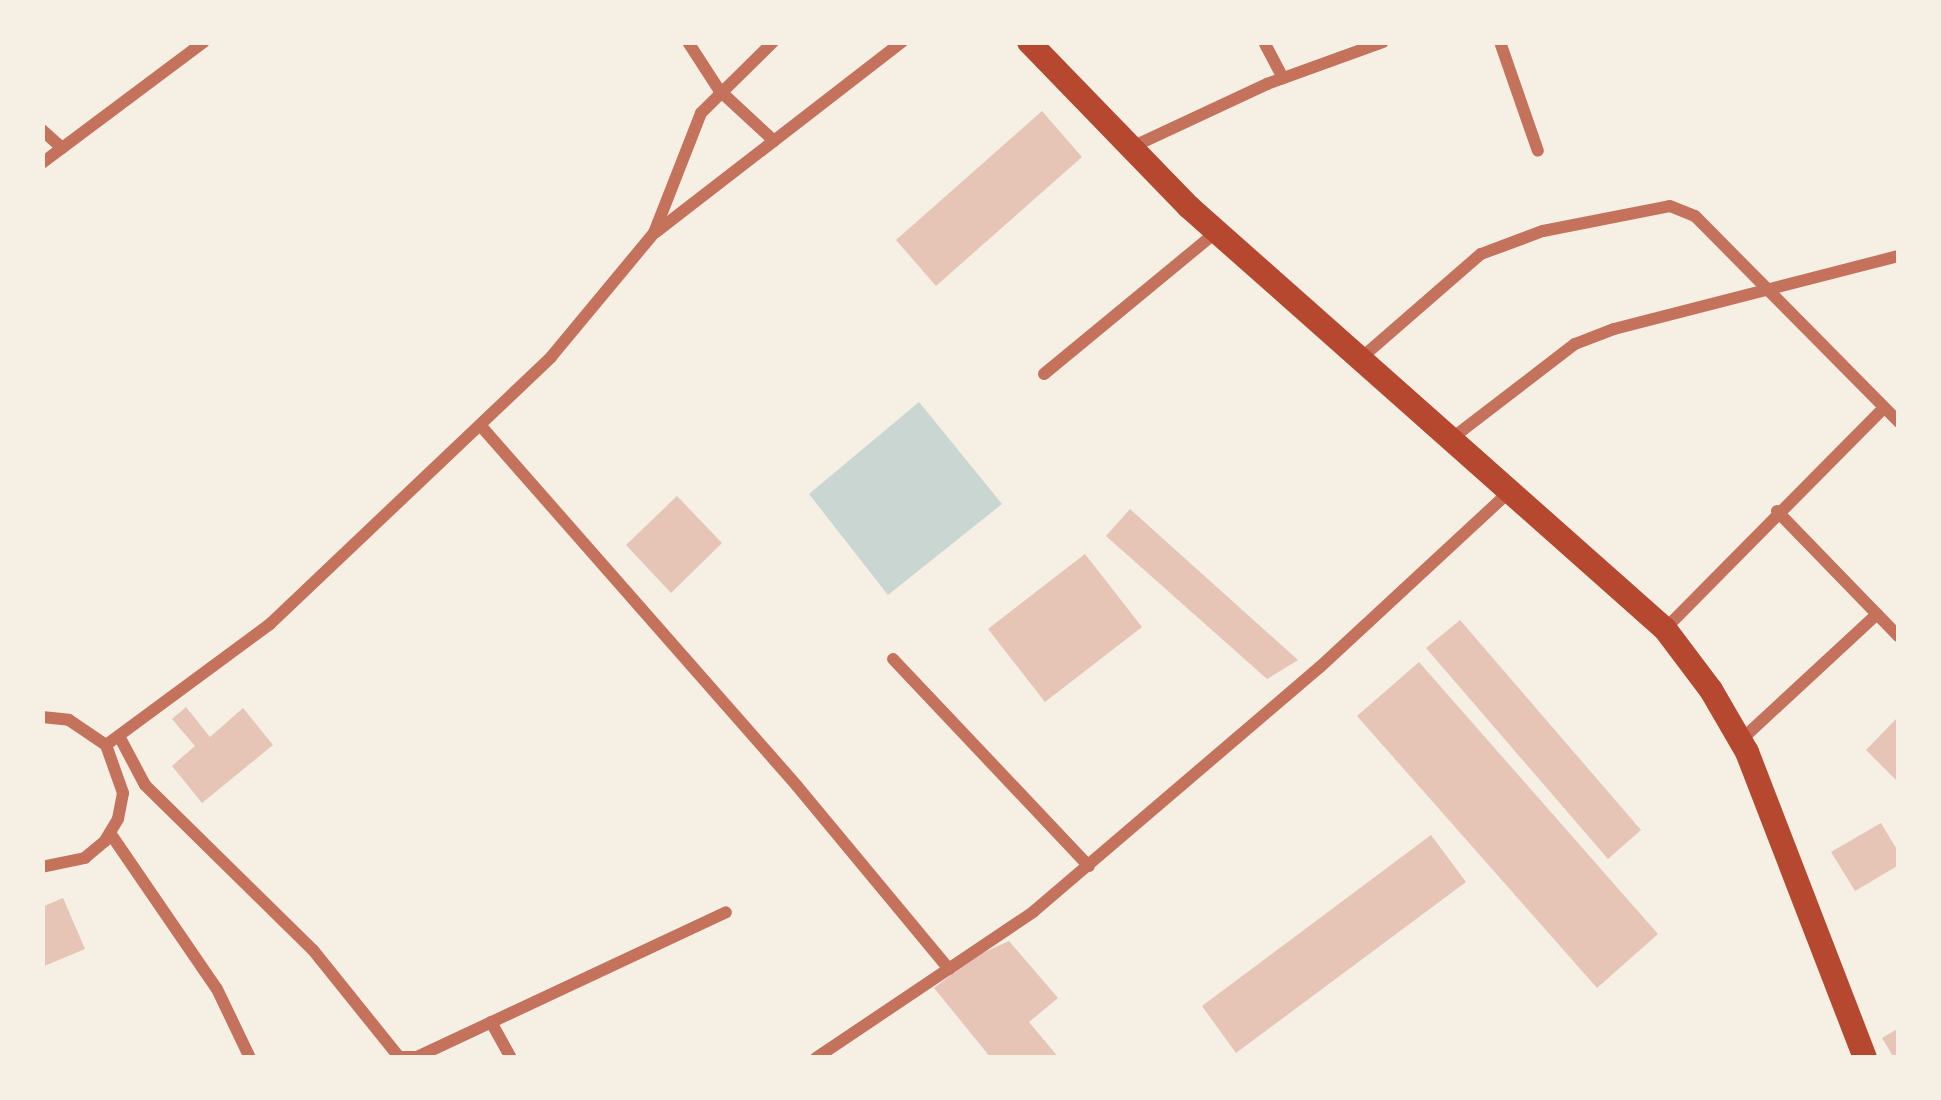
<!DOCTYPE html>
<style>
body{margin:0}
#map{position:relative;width:1941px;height:1100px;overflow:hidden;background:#f6efe4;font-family:"Playfair Display",serif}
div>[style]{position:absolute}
.water>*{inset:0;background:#c9d6d2}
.building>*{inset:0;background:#e6c5b7}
.minor>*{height:12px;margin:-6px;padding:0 6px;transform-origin:6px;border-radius:6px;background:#c5725c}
.trunk>*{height:24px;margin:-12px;padding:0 12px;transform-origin:12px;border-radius:12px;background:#b5482f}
span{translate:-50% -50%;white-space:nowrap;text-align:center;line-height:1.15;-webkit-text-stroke:12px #f6efe4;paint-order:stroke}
.frame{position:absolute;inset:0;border:45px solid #f6efe4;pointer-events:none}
</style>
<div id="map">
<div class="water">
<i style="clip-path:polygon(919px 402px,1002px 504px,888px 595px,809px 494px)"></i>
</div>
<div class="building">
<i style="clip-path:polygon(1042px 111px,1082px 157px,936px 286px,896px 240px)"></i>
<i style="clip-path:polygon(677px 496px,722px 543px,671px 593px,626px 545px)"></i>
<i style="clip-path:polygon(1130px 509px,1298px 660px,1267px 679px,1106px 536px)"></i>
<i style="clip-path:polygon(1085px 554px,1142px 627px,1045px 702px,988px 629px)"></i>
<i style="clip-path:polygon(1460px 620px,1641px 830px,1608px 859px,1426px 648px)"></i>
<i style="clip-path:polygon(1419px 662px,1658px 934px,1597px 988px,1357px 716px)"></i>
<i style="clip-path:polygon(186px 707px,210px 737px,243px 708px,273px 745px,202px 803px,172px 766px,195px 746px,172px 719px)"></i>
<i style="clip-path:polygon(1899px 716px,1899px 783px,1866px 750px)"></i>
<i style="clip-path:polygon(1881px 823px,1899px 853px,1899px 865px,1855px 891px,1831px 852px)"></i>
<i style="clip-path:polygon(1431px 835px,1466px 882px,1236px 1053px,1202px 1006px)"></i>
<i style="clip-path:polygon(63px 898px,85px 949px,42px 967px,42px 907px)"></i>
<i style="clip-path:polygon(1009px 941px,1058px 998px,1029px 1022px,1059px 1058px,991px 1058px,934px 988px,974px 957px)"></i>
<i style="clip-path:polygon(1899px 1028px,1899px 1058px,1894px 1058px,1882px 1038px)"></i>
</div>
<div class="minor">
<i style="left:688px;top:42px;width:57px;rotate:57.1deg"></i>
<i style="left:719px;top:90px;width:75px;rotate:42.8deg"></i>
<i style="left:1264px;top:42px;width:41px;rotate:62.2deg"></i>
<i style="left:1500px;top:42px;width:115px;rotate:70.8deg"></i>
<i style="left:42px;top:130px;width:27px;rotate:42deg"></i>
<i style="left:1132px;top:147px;width:149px;rotate:-25deg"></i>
<i style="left:1267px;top:84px;width:123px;rotate:-19.9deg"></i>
<i style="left:42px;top:163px;width:202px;rotate:-36.8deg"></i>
<i style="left:656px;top:232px;width:311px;rotate:-37.7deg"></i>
<i style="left:1360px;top:359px;width:160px;rotate:-41deg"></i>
<i style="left:1481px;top:254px;width:66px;rotate:-20.4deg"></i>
<i style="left:1543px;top:231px;width:129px;rotate:-11.1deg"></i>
<i style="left:1670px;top:206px;width:27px;rotate:22deg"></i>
<i style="left:1695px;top:216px;width:290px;rotate:45.3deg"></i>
<i style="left:1044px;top:374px;width:223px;rotate:-39.5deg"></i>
<i style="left:480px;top:425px;width:480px;rotate:48.7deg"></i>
<i style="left:797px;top:786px;width:238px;rotate:50.3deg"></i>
<i style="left:1451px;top:439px;width:156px;rotate:-37.5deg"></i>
<i style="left:1575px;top:344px;width:42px;rotate:-21deg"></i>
<i style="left:1614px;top:329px;width:294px;rotate:-14.4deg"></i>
<i style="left:1777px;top:511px;width:175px;rotate:45.9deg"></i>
<i style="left:1665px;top:629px;width:311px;rotate:-45.3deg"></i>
<i style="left:893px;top:659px;width:285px;rotate:46.6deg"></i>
<i style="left:42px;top:717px;width:27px;rotate:6deg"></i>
<i style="left:69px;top:720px;width:45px;rotate:34deg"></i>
<i style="left:106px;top:745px;width:51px;rotate:70.5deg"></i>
<i style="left:123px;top:793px;width:26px;rotate:101deg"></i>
<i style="left:118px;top:819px;width:26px;rotate:121deg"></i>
<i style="left:105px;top:841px;width:26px;rotate:140deg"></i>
<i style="left:85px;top:858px;width:44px;rotate:168.2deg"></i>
<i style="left:119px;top:736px;width:55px;rotate:62deg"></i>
<i style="left:145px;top:785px;width:235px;rotate:44.5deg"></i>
<i style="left:313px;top:950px;width:137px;rotate:51.2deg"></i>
<i style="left:399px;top:1057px;width:18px"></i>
<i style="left:417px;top:1057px;width:341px;rotate:-25.1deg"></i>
<i style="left:1741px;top:740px;width:185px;rotate:-42.8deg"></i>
<i style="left:106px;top:745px;width:204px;rotate:-36.4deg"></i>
<i style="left:270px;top:624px;width:388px;rotate:-43.5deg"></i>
<i style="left:551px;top:357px;width:161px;rotate:-50.3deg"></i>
<i style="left:654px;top:233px;width:129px;rotate:-68.6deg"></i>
<i style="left:701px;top:113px;width:101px;rotate:-44.6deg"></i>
<i style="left:110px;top:833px;width:189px;rotate:55.6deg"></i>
<i style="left:217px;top:989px;width:76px;rotate:64.4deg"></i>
<i style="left:491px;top:1022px;width:41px;rotate:60.9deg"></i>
<i style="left:816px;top:1058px;width:262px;rotate:-33.9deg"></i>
<i style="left:1033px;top:912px;width:377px;rotate:-40.5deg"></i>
<i style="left:1320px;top:667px;width:259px;rotate:-42.8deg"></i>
</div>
<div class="trunk">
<i style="left:1029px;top:42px;width:230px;rotate:45.9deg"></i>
<i style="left:1189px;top:207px;width:636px;rotate:41.56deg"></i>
<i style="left:1665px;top:629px;width:76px;rotate:53deg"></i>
<i style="left:1711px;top:690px;width:72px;rotate:59.9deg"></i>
<i style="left:1747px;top:752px;width:328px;rotate:68.9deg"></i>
</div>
<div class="frame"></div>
</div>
